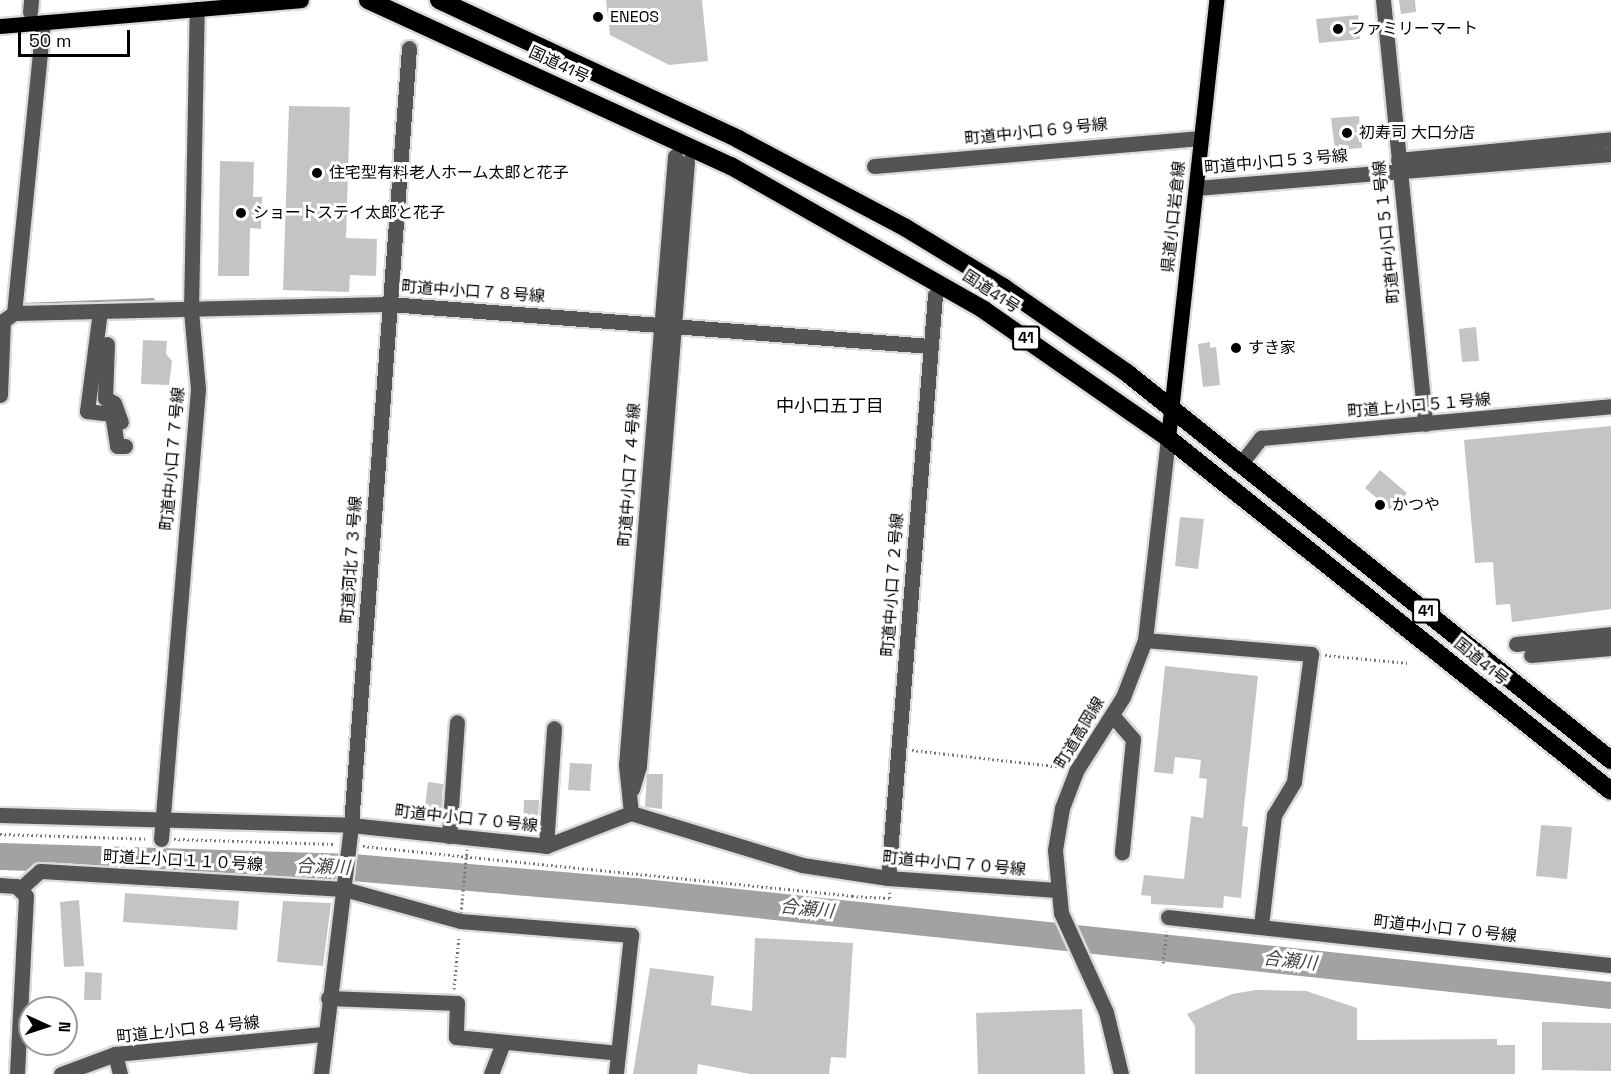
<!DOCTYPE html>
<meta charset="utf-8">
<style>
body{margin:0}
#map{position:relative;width:1611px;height:1074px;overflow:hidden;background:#fff;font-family:"Space Grotesk","Noto Sans JP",sans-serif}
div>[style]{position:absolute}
.stream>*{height:4.5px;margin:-2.25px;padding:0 2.25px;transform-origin:2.25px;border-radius:2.25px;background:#a2a2a2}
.river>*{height:27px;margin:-13.5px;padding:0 13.5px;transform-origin:13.5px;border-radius:13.5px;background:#a2a2a2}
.building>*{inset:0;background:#c4c4c4}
.path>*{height:3px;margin-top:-1.5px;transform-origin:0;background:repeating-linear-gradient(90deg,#767676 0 1.5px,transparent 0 4.5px)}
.roads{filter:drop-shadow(2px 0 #dbdbdb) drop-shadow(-2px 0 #dbdbdb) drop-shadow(0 2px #dbdbdb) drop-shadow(0 -2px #dbdbdb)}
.minor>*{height:15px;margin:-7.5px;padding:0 7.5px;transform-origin:7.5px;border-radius:7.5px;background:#545454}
.major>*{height:15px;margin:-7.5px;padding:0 7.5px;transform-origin:7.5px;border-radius:7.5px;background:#000}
.highway>*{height:18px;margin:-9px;padding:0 9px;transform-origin:9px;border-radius:9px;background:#000}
.path-bridge>*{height:3px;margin-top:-1.5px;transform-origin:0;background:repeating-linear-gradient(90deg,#767676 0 1.5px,transparent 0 4.5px)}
.dots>*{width:16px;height:16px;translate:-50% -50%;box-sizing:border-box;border:3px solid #fff;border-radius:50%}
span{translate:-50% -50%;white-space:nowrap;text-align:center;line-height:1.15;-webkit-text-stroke:6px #fff;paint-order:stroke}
.shield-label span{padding:2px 4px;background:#fff;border:2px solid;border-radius:4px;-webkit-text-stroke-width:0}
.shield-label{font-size:15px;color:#000;font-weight:700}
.poi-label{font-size:16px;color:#000}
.left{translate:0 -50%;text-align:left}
.street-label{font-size:16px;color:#000}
.neighbourhood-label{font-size:18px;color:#000}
.water-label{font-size:18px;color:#434343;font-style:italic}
.north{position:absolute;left:18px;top:996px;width:60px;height:60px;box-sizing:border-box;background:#fff;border:2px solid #999;border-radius:50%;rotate:93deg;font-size:16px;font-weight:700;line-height:24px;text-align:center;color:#000}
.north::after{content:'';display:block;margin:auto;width:21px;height:27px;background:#000;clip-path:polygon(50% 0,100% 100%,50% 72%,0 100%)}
.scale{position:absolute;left:18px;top:30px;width:112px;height:27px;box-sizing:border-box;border:3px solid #000;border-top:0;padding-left:8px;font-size:18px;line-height:21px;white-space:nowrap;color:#000;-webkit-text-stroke:4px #fff;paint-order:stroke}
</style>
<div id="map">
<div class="stream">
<i style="left:21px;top:305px;width:131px;rotate:-2.2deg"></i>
</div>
<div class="river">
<i style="left:0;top:856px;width:352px;rotate:1.8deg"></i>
<i style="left:352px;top:867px;width:283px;rotate:4.9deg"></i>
<i style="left:634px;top:891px;width:983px;rotate:6.08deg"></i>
</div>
<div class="building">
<i style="clip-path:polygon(606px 0,702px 0,708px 61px,669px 65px,610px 35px)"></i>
<i style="clip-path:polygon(1399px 0,1415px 0,1416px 12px,1401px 14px)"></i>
<i style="clip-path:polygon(1358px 15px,1360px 39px,1319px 43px,1316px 19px)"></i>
<i style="clip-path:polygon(289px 106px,350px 107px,346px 238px,377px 239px,376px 276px,350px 275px,349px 292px,283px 290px)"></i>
<i style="clip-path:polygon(1359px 116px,1362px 148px,1335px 150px,1331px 118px)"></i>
<i style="clip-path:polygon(220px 161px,254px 162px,253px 197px,262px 197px,261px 229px,250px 228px,249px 276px,218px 276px)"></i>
<i style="clip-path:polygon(1476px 327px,1479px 361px,1462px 362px,1459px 329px)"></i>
<i style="clip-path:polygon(143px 340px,167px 341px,166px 354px,172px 361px,169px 385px,141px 384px)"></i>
<i style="clip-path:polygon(1210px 342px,1210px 348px,1216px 347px,1220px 385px,1203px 387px,1198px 344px)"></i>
<i style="clip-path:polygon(1611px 426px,1611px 609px,1512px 622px,1510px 604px,1496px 605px,1493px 562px,1475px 563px,1464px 440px)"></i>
<i style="clip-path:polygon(1380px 470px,1407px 493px,1392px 511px,1365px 488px)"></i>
<i style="clip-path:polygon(1180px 517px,1204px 519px,1198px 569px,1175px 566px)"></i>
<i style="clip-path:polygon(1165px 666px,1258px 676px,1242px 826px,1248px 827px,1241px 898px,1224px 896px,1223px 908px,1151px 904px,1151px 896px,1141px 895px,1144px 875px,1184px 879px,1191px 816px,1203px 818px,1207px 779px,1199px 778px,1201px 760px,1175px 757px,1173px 774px,1154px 772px)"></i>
<i style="clip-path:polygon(570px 763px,592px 764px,590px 791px,568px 790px)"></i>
<i style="clip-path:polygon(647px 774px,663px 774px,662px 809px,645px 807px)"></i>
<i style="clip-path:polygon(428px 782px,443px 784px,441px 816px,424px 814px)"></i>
<i style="clip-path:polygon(524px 800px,539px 800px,537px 831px,523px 830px)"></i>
<i style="clip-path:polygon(1541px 825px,1572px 827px,1567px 879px,1536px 876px)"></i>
<i style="clip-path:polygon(125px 893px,239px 901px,237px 930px,123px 922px)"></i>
<i style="clip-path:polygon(79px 900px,84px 966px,64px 967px,60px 902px)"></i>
<i style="clip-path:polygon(283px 901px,331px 903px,323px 966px,277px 962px)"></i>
<i style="clip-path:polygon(755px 938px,853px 943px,846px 1058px,831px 1057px,829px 1074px,750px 1074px,698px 1064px,697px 1074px,633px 1074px,650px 968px,714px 976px,711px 1005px,752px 1011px)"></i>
<i style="clip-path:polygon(85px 972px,102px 973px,101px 1000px,84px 1000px)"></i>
<i style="clip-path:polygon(1256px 990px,1306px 991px,1357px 1008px,1357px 1040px,1497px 1039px,1497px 1045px,1515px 1045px,1515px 1074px,1195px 1074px,1195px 1026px,1187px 1014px,1232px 994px)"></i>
<i style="clip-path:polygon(1082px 1009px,1085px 1074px,978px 1074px,976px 1013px)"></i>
<i style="clip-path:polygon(1542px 1022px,1611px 1023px,1611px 1071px,1542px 1070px)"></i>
</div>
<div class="path">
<i style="left:1325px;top:655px;width:83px;rotate:5.5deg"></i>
<i style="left:912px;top:750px;width:152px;rotate:6.4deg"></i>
<i style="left:0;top:834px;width:147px;rotate:1.9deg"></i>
<i style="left:174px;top:839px;width:162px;rotate:1.8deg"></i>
<i style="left:363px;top:846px;width:492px;rotate:5.8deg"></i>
<i style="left:852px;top:896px;width:38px;rotate:3deg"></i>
<i style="left:890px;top:898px;width:7px;rotate:-98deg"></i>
<i style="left:1163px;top:963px;width:32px;rotate:-83deg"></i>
<i style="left:454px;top:989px;width:53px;rotate:-84.6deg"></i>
</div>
<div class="roads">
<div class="minor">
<i style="left:1383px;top:0;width:426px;rotate:84.3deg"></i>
<i style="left:30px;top:12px;width:12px;rotate:-85deg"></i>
<i style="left:1398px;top:160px;width:214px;rotate:-5.6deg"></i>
<i style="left:874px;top:166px;width:328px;rotate:-4.9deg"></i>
<i style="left:1196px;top:188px;width:416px;rotate:-4.7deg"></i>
<i style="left:100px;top:311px;width:101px;rotate:97.4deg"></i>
<i style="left:87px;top:411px;width:25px;rotate:7deg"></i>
<i style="left:112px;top:414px;width:32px;rotate:81deg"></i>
<i style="left:117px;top:446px;width:8px"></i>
<i style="left:14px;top:313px;width:375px;rotate:-1.4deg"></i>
<i style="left:389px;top:304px;width:543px;rotate:4.44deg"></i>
<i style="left:107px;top:344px;width:54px;rotate:92.1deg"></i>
<i style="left:105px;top:398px;width:10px;rotate:29deg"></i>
<i style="left:114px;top:403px;width:20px;rotate:70deg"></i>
<i style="left:0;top:395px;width:74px;rotate:-87.7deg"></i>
<i style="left:3px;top:321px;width:14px;rotate:-36deg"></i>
<i style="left:14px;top:313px;width:292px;rotate:-84.3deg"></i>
<i style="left:1242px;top:462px;width:31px;rotate:-52deg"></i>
<i style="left:1261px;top:438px;width:351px;rotate:-5.2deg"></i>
<i style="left:1145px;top:640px;width:167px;rotate:4.8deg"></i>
<i style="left:1311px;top:654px;width:129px;rotate:97.6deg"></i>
<i style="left:1294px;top:782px;width:39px;rotate:121deg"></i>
<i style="left:1274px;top:815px;width:112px;rotate:96.7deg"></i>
<i style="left:1516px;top:644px;width:96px;rotate:-6deg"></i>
<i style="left:1531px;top:655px;width:80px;rotate:-5deg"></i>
<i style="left:1112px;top:715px;width:32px;rotate:49deg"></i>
<i style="left:1133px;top:739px;width:114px;rotate:95.6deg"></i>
<i style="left:632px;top:789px;width:24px;rotate:-73deg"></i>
<i style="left:639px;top:766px;width:606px;rotate:-85.46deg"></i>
<i style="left:631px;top:813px;width:48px;rotate:-95.9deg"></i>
<i style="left:626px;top:765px;width:611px;rotate:-85.4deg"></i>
<i style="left:0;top:815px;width:351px;rotate:1.6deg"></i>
<i style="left:351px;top:825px;width:196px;rotate:6.1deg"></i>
<i style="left:546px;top:846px;width:91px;rotate:-21.2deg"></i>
<i style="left:631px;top:813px;width:179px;rotate:16.9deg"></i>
<i style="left:802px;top:865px;width:87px;rotate:8.6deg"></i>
<i style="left:888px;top:878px;width:169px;rotate:4.1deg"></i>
<i style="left:449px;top:836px;width:114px;rotate:-86deg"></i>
<i style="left:161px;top:839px;width:452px;rotate:-85.3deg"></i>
<i style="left:198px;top:389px;width:79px;rotate:-95.1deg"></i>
<i style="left:191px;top:310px;width:301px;rotate:-88.9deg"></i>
<i style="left:546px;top:846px;width:118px;rotate:-86.1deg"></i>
<i style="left:888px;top:878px;width:585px;rotate:-85.39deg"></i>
<i style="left:0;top:885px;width:16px;rotate:4deg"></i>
<i style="left:16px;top:886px;width:14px;rotate:45deg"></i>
<i style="left:26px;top:896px;width:178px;rotate:92.9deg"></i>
<i style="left:21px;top:888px;width:25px;rotate:-42deg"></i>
<i style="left:40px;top:871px;width:305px;rotate:3.4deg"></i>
<i style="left:344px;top:889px;width:120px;rotate:15.4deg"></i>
<i style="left:460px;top:921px;width:172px;rotate:4.7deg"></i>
<i style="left:631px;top:935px;width:140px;rotate:96.2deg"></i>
<i style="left:1168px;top:917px;width:446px;rotate:6.2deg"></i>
<i style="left:328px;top:998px;width:129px;rotate:2.2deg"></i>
<i style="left:457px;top:1003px;width:34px;rotate:92deg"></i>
<i style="left:456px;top:1037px;width:163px;rotate:5.6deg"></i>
<i style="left:115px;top:1054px;width:21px;rotate:76deg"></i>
<i style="left:61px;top:1074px;width:58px;rotate:-20.3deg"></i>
<i style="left:115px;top:1054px;width:209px;rotate:-5.5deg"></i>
<i style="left:321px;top:1074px;width:251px;rotate:-83.1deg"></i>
<i style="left:351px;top:825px;width:779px;rotate:-85.73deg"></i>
<i style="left:491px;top:1074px;width:34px;rotate:-69deg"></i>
<i style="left:1121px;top:1074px;width:64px;rotate:-103.6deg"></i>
<i style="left:1106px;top:1012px;width:109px;rotate:-114.4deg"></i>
<i style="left:1061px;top:913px;width:63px;rotate:-95.4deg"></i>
<i style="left:1055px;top:850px;width:43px;rotate:-80.5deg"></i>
<i style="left:1062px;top:808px;width:40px;rotate:-69deg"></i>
<i style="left:1076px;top:771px;width:88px;rotate:-57.6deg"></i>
<i style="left:1123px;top:697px;width:61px;rotate:-68.9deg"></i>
<i style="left:1145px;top:640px;width:203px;rotate:-83.5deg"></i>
</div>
<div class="major">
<i style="left:0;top:26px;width:302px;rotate:-4.9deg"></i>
<i style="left:1168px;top:438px;width:441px;rotate:-83.7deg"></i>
</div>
<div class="highway">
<i style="left:368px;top:0;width:399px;rotate:24.6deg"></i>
<i style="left:731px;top:166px;width:291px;rotate:29.6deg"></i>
<i style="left:984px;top:310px;width:224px;rotate:34.8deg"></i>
<i style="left:1168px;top:438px;width:566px;rotate:38.55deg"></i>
<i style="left:439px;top:0;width:330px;rotate:24.9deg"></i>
<i style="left:738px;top:139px;width:190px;rotate:27.9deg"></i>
<i style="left:906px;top:228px;width:114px;rotate:31.3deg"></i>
<i style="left:1003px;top:287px;width:151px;rotate:34.7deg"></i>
<i style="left:1127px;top:373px;width:620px;rotate:38.65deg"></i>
</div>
</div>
<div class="path-bridge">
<i style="left:461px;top:913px;width:64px;rotate:-84.6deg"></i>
</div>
<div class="dots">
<i style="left:598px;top:17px;background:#000"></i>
<i style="left:1338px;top:29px;background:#000"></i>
<i style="left:1347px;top:133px;background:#000"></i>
<i style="left:317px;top:173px;background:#000"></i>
<i style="left:241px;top:213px;background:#000"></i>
<i style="left:1236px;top:348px;background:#000"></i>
<i style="left:1380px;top:505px;background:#000"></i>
</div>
<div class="shield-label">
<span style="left:1026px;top:338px">41</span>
<span style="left:1426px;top:611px">41</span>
</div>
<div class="poi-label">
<span class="left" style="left:610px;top:17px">ENEOS</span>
<span class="left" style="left:1350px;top:29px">ファミリーマート</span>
<span class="left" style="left:1359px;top:133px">初寿司 大口分店</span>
<span class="left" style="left:329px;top:173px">住宅型有料老人ホーム太郎と花子</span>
<span class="left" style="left:253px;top:213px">ショートステイ太郎と花子</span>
<span class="left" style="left:1248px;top:348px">すき家</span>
<span class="left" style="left:1392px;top:505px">かつや</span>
</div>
<div class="street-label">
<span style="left:559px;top:65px;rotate:25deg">国道41号</span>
<span style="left:1036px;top:132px;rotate:-6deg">町道中小口６９号線</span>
<span style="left:1276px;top:162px;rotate:-5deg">町道中小口５３号線</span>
<span style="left:1174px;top:217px;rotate:-84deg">県道小口岩倉線</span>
<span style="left:1387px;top:232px;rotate:-96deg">町道中小口５１号線</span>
<span style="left:473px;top:292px;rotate:4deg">町道中小口７８号線</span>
<span style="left:991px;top:292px;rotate:33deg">国道41号</span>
<span style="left:1419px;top:406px;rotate:-5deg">町道上小口５１号線</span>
<span style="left:173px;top:459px;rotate:-85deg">町道中小口７７号線</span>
<span style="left:630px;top:475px;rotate:-86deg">町道中小口７４号線</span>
<span style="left:352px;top:560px;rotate:-86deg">町道河北７３号線</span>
<span style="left:893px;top:585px;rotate:-86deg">町道中小口７２号線</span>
<span style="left:1481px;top:662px;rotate:39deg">国道41号</span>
<span style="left:1080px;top:733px;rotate:-59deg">町道高岡線</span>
<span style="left:466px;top:819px;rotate:6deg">町道中小口７０号線</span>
<span style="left:183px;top:861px;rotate:3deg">町道上小口１１０号線</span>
<span style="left:954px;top:864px;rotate:5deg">町道中小口７０号線</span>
<span style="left:1445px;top:929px;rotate:6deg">町道中小口７０号線</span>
<span style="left:188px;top:1030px;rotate:-6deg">町道上小口８４号線</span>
</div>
<div class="neighbourhood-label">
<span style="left:830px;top:406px">中小口五丁目</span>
</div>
<div class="water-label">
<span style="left:323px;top:867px;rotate:2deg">合瀬川</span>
<span style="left:807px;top:909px;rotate:6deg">合瀬川</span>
<span style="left:1290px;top:961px;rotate:6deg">合瀬川</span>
</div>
<div class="north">N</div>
<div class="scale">50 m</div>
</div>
